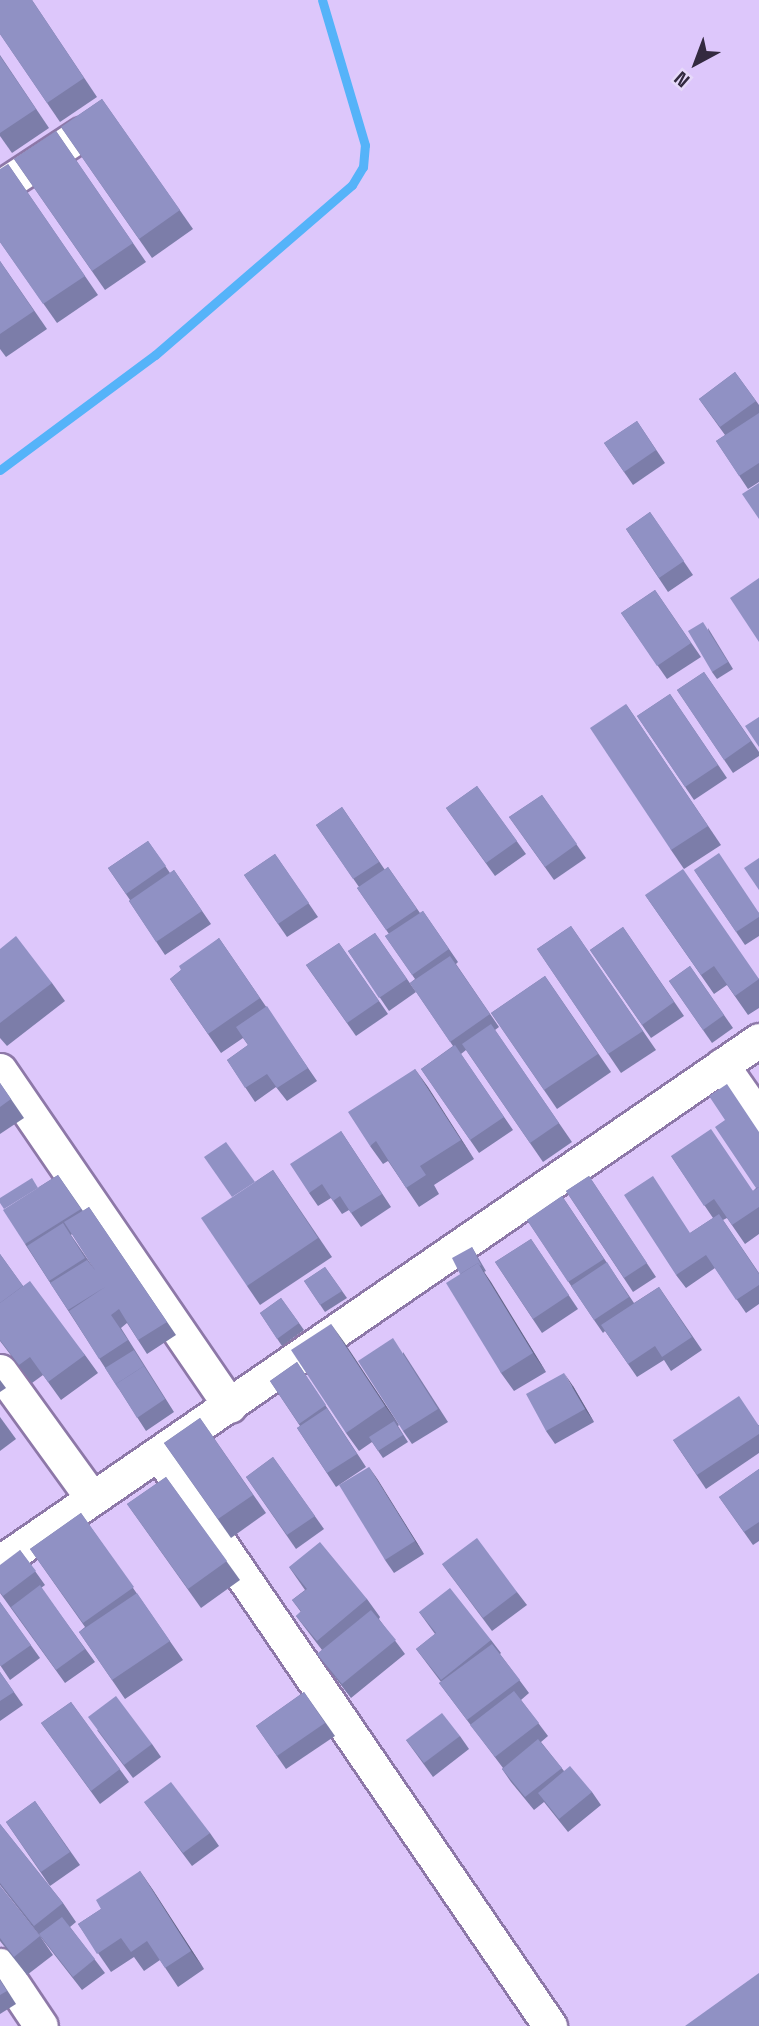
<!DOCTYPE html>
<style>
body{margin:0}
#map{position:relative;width:759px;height:2026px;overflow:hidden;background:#ddc7fb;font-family:"Space Grotesk",sans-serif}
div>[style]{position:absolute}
.stream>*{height:9px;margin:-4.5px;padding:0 4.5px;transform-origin:4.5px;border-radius:4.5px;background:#55b3f9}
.roads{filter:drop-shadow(2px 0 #8d78a8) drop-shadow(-2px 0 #8d78a8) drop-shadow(0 2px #8d78a8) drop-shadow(0 -2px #8d78a8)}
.minor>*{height:33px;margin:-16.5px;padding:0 16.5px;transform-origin:16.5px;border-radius:16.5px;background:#fff}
.wall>*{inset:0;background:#7c7da9}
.shaded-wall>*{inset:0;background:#656689}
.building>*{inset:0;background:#9091c4}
span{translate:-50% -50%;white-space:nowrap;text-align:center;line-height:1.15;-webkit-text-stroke:5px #e6d9f9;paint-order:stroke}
.north{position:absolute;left:661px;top:28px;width:70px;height:70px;-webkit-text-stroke:5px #e6d9f9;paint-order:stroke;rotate:221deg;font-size:19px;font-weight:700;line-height:28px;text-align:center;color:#332a3f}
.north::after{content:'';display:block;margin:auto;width:24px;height:32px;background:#332a3f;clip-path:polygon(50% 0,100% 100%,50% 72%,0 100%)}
</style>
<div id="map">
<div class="stream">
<i style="left:0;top:470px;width:193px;rotate:-36.6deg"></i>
<i style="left:155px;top:355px;width:260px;rotate:-40.8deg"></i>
<i style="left:352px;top:185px;width:21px;rotate:-59deg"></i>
<i style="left:363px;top:167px;width:22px;rotate:-85deg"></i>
<i style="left:365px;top:145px;width:151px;rotate:-106.5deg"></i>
</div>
<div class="roads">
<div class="minor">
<i style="left:0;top:187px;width:97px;rotate:-33.2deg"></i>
<i style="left:722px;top:1065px;width:65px;rotate:55.1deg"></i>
<i style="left:0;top:1070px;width:407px;rotate:55.6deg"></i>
<i style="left:0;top:1371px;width:157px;rotate:54.1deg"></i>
<i style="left:159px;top:1454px;width:693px;rotate:55.64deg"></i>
<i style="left:0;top:1562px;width:921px;rotate:-34.52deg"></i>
<i style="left:0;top:1965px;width:73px;rotate:56.1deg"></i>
</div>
</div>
<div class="wall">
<i style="clip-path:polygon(32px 0,97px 97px,60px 122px,0 34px)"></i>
<i style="clip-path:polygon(0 55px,49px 128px,12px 153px,0 136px)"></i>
<i style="clip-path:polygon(102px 99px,193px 229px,152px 258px,61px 127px)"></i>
<i style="clip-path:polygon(56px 131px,146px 262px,105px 290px,14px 159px)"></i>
<i style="clip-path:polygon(8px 164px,98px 295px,57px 323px,0 242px)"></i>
<i style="clip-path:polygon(0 261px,47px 329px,6px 357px,0 349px)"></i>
<i style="clip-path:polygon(735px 372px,759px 405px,759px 482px,748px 489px,716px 441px,725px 435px,699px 399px)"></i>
<i style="clip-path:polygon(637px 421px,665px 463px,633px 485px,604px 443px)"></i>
<i style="clip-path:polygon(650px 512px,693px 575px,668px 592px,626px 529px)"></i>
<i style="clip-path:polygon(655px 590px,701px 657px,667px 679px,621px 613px)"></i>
<i style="clip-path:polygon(708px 628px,733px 669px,717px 679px,712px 672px)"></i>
<i style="clip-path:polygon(704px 672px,759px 752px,759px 756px,733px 773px,677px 690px)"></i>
<i style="clip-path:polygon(670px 694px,727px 778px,694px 800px,637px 716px)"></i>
<i style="clip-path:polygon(626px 704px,721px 845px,684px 869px,671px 850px)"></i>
<i style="clip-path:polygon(477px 786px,526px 854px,495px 876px,446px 808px)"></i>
<i style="clip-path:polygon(542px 795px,586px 858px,554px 880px,509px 817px)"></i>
<i style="clip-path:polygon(342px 807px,385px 870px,388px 867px,420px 913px,423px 911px,458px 962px,456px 964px,499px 1027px,495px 1030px,572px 1142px,543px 1162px,466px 1050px,461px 1054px,513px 1130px,479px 1153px,421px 1069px,453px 1046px,410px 983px,415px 979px,385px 936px,389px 934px,357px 888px,359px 887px,316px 825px)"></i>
<i style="clip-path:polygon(148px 841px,170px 873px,174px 870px,211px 924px,165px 955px,129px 901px,130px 900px,108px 868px)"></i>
<i style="clip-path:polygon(275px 854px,318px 917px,287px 937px,244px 875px)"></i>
<i style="clip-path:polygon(694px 870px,759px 913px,759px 936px,745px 945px)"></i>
<i style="clip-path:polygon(645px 895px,759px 979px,759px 1008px,748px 1015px,727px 985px,714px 994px)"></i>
<i style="clip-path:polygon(571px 926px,656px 1050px,621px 1073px,537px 949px)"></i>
<i style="clip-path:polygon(623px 927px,684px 1016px,651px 1038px,590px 950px)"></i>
<i style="clip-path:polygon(375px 933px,416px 992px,389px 1011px,348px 951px)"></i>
<i style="clip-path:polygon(219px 938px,317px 1081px,287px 1101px,276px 1087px,255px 1102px,227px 1060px,248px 1045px,243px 1038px,221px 1053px,170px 979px,181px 970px)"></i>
<i style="clip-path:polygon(339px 943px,388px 1014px,356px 1036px,306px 965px)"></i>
<i style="clip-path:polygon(0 949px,52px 983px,65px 1001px,7px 1046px,0 1038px)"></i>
<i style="clip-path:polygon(690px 966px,733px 1028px,712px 1043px,669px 981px)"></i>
<i style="clip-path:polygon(545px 976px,611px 1072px,557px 1109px,491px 1013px)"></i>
<i style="clip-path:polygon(415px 1069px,474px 1159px,434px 1185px,439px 1194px,419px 1207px,388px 1161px,383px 1164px,370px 1146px)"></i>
<i style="clip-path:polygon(0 1083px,24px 1118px,0 1134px)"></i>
<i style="clip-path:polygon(341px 1131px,391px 1207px,361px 1227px,349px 1210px,342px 1214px,331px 1198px,318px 1206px,309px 1193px)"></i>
<i style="clip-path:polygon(759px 1131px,759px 1234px,745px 1244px,727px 1218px,723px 1220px,759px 1273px,759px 1304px,746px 1313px,715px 1268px,686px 1288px,676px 1275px,690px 1233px,713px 1218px,671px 1156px,753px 1191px,756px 1188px)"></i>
<i style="clip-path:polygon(273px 1170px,332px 1257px,260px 1305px,247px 1286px,255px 1182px)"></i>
<i style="clip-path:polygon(evenodd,58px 1175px,83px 1211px,89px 1207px,176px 1335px,147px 1354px,127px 1323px,121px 1328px,174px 1412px,146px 1431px,25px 1244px,39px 1187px,58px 1175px,72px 1234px,95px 1270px,71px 1235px,72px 1234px)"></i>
<i style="clip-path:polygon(589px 1176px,656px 1277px,633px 1292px,566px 1191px)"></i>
<i style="clip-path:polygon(562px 1196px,634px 1303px,659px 1287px,702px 1350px,671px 1371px,664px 1360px,637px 1377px,605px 1331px,603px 1333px,594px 1320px,527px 1220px)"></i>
<i style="clip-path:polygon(531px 1239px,578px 1309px,542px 1333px,495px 1262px)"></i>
<i style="clip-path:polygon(472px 1247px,486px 1271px,484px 1272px,546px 1372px,514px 1391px,501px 1373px,460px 1274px)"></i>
<i style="clip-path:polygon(0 1254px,23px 1286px,85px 1355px,98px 1373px,61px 1400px,43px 1375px,32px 1383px,0 1341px)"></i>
<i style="clip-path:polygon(325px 1267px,347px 1298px,325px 1312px,304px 1281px)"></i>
<i style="clip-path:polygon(281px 1298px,304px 1330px,282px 1346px,260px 1313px)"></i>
<i style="clip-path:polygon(331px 1324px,399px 1425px,398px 1426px,408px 1442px,383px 1458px,372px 1442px,359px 1451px,346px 1433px)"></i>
<i style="clip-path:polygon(403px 1352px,448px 1422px,412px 1444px,403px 1431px)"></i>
<i style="clip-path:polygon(297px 1362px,366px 1467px,336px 1487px,297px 1428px,300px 1426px,270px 1381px)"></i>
<i style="clip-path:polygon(0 1380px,6px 1388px,0 1392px)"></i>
<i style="clip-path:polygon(573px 1386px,594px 1422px,555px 1444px,546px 1431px)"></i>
<i style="clip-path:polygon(0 1417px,16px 1439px,0 1451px)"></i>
<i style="clip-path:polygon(200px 1418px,266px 1513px,231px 1538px,164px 1443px)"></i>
<i style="clip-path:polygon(759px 1425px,759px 1453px,706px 1489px,673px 1440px)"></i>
<i style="clip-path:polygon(273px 1457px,324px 1529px,296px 1549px,246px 1477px)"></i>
<i style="clip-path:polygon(369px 1467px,424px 1554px,394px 1573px,385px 1560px)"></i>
<i style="clip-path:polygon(759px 1469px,759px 1541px,753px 1545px,719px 1497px)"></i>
<i style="clip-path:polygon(166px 1477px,240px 1580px,201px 1608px,127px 1504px)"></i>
<i style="clip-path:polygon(81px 1513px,183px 1660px,125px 1699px,79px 1632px,85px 1627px,30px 1549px)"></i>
<i style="clip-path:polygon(20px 1550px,45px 1585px,41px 1588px,95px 1662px,65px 1683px,0 1593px)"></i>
<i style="clip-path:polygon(442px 1564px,517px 1592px,527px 1605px,492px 1631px)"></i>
<i style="clip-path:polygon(289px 1567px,367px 1599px,380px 1617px,379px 1619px,405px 1654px,351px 1698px,317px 1654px,322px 1650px,296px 1616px,301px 1612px,292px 1600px,305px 1590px)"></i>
<i style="clip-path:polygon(0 1602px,40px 1658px,10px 1680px,0 1665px)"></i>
<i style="clip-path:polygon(419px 1612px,491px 1640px,501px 1653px,500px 1654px,529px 1693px,521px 1700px,548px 1736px,541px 1742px,564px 1771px,592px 1792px,601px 1805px,568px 1832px,544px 1802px,534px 1810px,511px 1782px,502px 1769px,503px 1768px,439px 1683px,441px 1682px,416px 1649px,435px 1634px)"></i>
<i style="clip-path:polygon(0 1672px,23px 1705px,0 1721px)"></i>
<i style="clip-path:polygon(304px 1692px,335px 1736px,286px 1769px,256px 1726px)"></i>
<i style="clip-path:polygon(71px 1702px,129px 1782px,100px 1804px,41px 1723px)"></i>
<i style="clip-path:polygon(97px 1730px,152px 1744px,161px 1757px,133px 1778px)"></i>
<i style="clip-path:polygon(460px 1736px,469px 1749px,433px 1777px,406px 1740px)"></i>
<i style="clip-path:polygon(35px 1801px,80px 1865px,50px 1886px,6px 1822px)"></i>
<i style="clip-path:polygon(144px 1802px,210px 1833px,219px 1846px,192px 1866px)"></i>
<i style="clip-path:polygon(0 1824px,63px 1903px,76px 1922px,70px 1927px,105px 1973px,82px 1990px,0 1885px)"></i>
<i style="clip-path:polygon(140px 1871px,204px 1969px,178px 1987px,160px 1960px,144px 1971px,134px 1957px,111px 1972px,78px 1924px,101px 1909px)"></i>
<i style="clip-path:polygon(0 1886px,40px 1936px,53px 1955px,27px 1975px,0 1941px)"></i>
<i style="clip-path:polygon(0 1979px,16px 2004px,0 2014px)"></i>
</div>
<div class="shaded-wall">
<i style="clip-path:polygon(415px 1069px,428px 1087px,474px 1159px,461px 1140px)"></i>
<i style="clip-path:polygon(478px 1263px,491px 1282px,546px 1372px,533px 1353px)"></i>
<i style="clip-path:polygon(331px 1324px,344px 1342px,399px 1425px,385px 1406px)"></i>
<i style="clip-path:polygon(564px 1373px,573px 1386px,594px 1422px,585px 1409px)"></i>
<i style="clip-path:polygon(369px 1467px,378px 1480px,424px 1554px,415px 1541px)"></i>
<i style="clip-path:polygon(140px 1871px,153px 1890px,204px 1969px,191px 1951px)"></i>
</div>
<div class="building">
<i style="clip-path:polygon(0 0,32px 0,84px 78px,47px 103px,0 34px)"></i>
<i style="clip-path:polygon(0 56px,36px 109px,0 133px)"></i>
<i style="clip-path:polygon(102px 99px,180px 210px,139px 239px,61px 127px)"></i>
<i style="clip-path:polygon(56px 131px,133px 243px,92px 271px,14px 159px)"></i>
<i style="clip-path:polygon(8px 164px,85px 276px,43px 304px,0 242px,0 169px)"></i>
<i style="clip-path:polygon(0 261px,34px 311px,0 334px)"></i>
<i style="clip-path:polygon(735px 372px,756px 401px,720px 427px,699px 399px)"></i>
<i style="clip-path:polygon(759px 413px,759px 463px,739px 476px,716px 441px)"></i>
<i style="clip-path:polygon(637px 421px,656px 450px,624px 472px,604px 443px)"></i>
<i style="clip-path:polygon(759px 483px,759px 519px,742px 494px)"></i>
<i style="clip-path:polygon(650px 512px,684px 561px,659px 578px,626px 529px)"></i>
<i style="clip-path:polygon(759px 578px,759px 642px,730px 598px)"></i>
<i style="clip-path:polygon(655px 590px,691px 643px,657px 666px,621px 613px)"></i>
<i style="clip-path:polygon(703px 622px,728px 662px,712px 672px,688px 631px)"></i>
<i style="clip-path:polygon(704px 672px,751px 741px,724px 760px,677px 690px)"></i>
<i style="clip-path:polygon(670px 694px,718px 765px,685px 787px,637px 716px)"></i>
<i style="clip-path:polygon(626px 704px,708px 826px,671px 850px,590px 728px)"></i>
<i style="clip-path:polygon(759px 717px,759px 747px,745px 726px)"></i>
<i style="clip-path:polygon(477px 786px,517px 841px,486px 863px,446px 808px)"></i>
<i style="clip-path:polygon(542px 795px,577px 844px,545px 867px,509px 817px)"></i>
<i style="clip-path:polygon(342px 807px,379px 862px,353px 879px,316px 825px)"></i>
<i style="clip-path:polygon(148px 841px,166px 866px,126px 894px,108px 868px)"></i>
<i style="clip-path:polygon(719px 853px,759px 913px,759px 917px,736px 932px,694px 870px)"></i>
<i style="clip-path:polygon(275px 854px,309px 903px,278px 924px,244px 875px)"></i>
<i style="clip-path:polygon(759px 858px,759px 890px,744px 868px)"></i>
<i style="clip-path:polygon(388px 867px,417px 909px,386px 930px,357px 888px)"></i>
<i style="clip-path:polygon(683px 869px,759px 979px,735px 996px,714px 966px,701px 975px,645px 895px)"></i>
<i style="clip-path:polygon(174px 870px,202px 911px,156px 942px,129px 901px)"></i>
<i style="clip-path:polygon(423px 911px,449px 949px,412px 975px,385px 936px)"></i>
<i style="clip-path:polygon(571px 926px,643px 1031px,608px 1054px,537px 949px)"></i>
<i style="clip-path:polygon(623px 927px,674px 1002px,642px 1025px,590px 950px)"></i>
<i style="clip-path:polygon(375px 933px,407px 979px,379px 998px,348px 951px)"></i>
<i style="clip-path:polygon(16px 936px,52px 983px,0 1023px,0 949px)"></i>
<i style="clip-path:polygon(219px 938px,260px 998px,208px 1034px,170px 979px,181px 970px,179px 966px)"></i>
<i style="clip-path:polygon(339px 943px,379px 1001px,347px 1023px,306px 965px)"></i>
<i style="clip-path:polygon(450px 956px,490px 1014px,450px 1042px,410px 983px)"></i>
<i style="clip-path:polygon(690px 966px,724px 1015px,703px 1030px,669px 981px)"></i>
<i style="clip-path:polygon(545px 976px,598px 1054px,544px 1090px,491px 1013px)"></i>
<i style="clip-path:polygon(267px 1006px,308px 1068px,277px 1088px,267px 1074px,245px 1088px,227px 1060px,248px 1045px,236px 1027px)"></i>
<i style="clip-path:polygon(491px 1024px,559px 1123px,530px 1143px,462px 1044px)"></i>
<i style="clip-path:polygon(455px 1045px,504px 1117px,470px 1140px,421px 1069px)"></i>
<i style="clip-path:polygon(415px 1069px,461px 1140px,420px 1166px,426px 1175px,406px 1188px,376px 1141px,370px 1146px,348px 1112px)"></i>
<i style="clip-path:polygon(0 1083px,11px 1099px,0 1107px)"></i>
<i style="clip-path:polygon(727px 1084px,759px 1132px,759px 1187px,756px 1188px,715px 1127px,725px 1120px,709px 1096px)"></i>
<i style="clip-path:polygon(711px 1129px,753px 1191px,759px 1187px,759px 1207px,732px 1225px,714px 1199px,704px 1206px,671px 1156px)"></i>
<i style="clip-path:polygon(341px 1131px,382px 1194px,351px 1213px,340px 1196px,333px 1201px,322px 1184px,309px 1193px,290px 1164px)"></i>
<i style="clip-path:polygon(226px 1142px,255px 1182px,232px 1197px,204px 1157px)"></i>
<i style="clip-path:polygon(273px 1170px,318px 1238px,247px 1286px,201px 1218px)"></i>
<i style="clip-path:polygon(58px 1175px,81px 1209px,25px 1244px,3px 1210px)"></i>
<i style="clip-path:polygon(589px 1176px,647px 1263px,624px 1278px,566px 1191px)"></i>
<i style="clip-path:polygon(653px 1176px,690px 1233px,719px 1214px,759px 1274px,759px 1285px,736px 1300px,706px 1255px,676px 1275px,624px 1195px)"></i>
<i style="clip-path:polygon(32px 1178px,38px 1188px,4px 1209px,0 1203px,0 1198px)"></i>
<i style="clip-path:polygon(562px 1196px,604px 1259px,568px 1282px,527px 1220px)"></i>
<i style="clip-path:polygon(89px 1207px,167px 1322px,138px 1340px,119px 1309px,111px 1315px,128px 1340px,99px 1359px,69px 1311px,105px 1287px,68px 1310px,50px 1283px,87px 1260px,95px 1270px,64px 1222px)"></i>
<i style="clip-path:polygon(63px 1223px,85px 1258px,49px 1281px,27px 1246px)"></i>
<i style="clip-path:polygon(531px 1239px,569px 1295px,533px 1319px,495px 1262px)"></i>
<i style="clip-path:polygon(472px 1247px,481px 1265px,480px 1266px,478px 1263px,460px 1274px,452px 1258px)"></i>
<i style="clip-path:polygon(0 1254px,23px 1286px,0 1303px)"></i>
<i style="clip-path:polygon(607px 1262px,629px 1297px,594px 1320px,571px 1286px)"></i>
<i style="clip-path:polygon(478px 1263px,533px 1353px,501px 1373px,446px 1283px)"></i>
<i style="clip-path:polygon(325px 1267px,342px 1291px,320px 1305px,304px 1281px)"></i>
<i style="clip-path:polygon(30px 1281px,85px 1355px,48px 1382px,30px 1357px,19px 1365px,0 1340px,0 1303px)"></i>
<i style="clip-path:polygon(659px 1287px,692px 1337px,662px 1357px,655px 1346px,628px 1364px,601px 1325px)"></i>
<i style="clip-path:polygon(281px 1298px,299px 1323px,277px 1339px,260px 1313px)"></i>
<i style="clip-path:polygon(331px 1324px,385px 1406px,346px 1433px,291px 1350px)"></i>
<i style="clip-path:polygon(393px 1338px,438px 1409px,403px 1431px,358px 1361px)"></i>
<i style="clip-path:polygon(134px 1350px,144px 1366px,116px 1384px,119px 1390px,105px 1368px)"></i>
<i style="clip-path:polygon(297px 1362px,326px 1405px,299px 1424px,270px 1381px)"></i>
<i style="clip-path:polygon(144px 1366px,165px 1399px,137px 1418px,116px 1384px)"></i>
<i style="clip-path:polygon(564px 1373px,585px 1409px,546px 1431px,526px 1394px)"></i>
<i style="clip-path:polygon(739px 1396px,759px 1426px,759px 1434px,697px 1475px,673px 1440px)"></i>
<i style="clip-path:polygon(327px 1408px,357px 1454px,327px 1473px,297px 1428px)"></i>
<i style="clip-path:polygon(200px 1418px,253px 1495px,218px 1519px,164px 1443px)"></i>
<i style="clip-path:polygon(394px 1421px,403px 1435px,378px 1451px,369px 1437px)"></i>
<i style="clip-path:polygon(273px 1457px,315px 1516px,287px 1535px,246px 1477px)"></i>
<i style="clip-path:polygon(369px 1467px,415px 1541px,385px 1560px,339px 1485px)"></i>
<i style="clip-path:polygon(759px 1469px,759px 1522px,744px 1532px,719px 1497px)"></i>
<i style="clip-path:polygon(166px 1477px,227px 1561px,188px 1589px,127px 1504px)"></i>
<i style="clip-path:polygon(81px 1513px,134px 1587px,83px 1623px,30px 1549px)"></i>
<i style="clip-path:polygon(477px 1538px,517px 1592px,483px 1618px,442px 1564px)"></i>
<i style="clip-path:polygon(320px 1542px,367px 1599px,317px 1641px,296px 1616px,301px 1611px,292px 1600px,307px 1589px,289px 1567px)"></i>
<i style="clip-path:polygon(20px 1550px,36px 1571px,3px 1596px,0 1592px,0 1565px)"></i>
<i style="clip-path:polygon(40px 1585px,85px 1649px,56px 1670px,11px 1607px)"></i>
<i style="clip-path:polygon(450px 1588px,491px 1640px,441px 1680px,416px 1649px,436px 1633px,419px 1612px)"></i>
<i style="clip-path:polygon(137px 1593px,170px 1641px,112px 1680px,79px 1632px)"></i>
<i style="clip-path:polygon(0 1602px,31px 1645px,1px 1666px,0 1665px)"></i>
<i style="clip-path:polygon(371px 1610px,396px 1640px,342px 1684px,317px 1654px)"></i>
<i style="clip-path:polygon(492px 1644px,520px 1680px,467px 1720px,439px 1683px)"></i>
<i style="clip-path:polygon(0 1672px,14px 1692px,0 1701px)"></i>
<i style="clip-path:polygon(514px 1691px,539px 1723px,495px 1757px,470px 1725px)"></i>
<i style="clip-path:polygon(304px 1692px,325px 1723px,277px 1756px,256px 1726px)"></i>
<i style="clip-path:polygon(116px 1696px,152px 1744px,124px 1765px,88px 1717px)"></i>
<i style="clip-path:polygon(71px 1702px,120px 1769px,91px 1791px,41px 1723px)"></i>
<i style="clip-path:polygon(442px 1713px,460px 1736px,424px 1763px,406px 1740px)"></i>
<i style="clip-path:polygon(538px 1739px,562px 1768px,525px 1797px,502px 1769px)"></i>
<i style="clip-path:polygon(570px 1766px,592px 1792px,559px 1819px,538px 1793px)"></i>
<i style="clip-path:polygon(171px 1782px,210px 1833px,183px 1853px,144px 1802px)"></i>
<i style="clip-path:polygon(35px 1801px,70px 1852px,41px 1872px,6px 1822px)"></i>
<i style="clip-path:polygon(0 1824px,63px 1903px,34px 1926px,0 1883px)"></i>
<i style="clip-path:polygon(140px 1871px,191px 1951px,165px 1968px,147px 1941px,131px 1952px,121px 1938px,97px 1954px,78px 1924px,101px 1909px,96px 1900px)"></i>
<i style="clip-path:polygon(0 1886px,40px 1936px,14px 1957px,0 1938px)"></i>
<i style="clip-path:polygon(62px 1917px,95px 1959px,73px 1977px,39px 1934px)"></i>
<i style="clip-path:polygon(759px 1973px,759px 2026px,685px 2026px)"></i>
<i style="clip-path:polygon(0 1980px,7px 1991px,0 1995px)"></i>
</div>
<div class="north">N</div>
</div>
